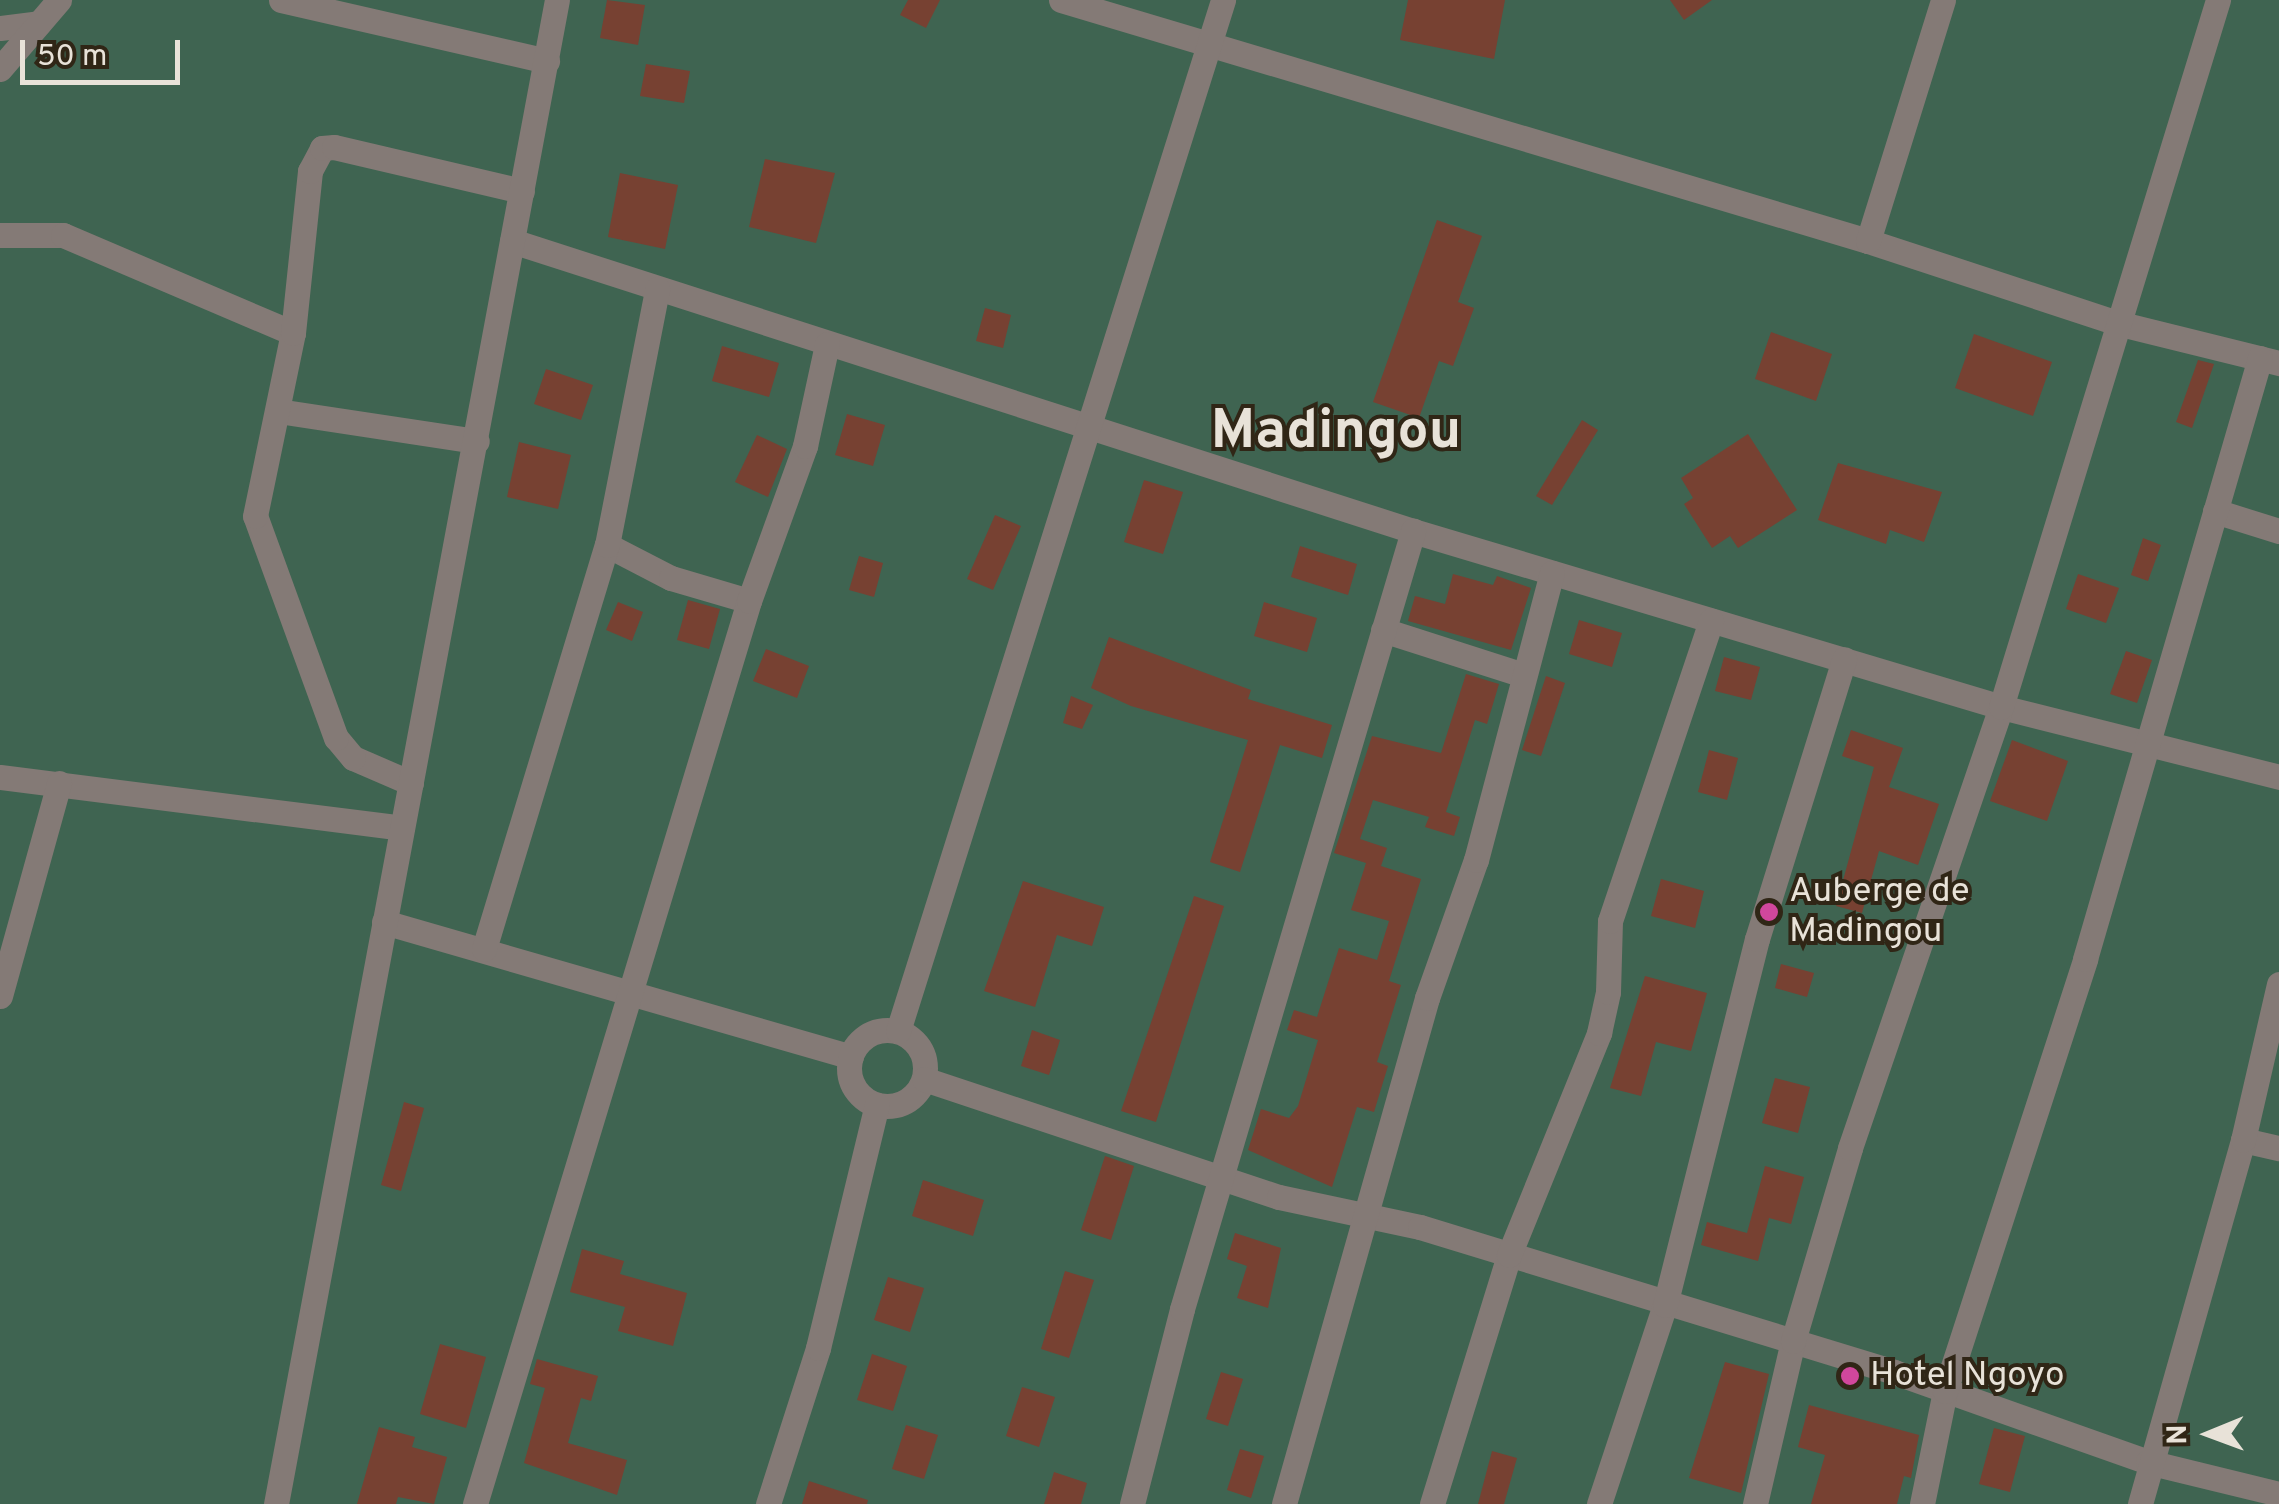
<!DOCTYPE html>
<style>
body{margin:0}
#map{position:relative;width:2279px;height:1504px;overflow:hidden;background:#3b3020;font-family:Overpass,sans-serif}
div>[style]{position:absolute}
.green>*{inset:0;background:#3f6451}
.building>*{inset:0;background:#774132}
.minor>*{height:25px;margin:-12.5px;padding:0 12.5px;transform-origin:12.5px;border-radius:12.5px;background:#847a76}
.minor>.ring{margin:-12.5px;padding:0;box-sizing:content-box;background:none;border:25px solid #847a76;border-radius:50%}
.dots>*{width:28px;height:28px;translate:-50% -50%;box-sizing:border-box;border:5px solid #302616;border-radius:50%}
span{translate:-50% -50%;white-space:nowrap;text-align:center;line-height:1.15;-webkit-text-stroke:8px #302616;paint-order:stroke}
.poi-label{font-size:35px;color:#e8e2d8}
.left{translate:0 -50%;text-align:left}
.town-label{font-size:55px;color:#e8e2d8;font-weight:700}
.north{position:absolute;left:2159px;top:1384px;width:100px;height:100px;-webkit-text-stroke:8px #302616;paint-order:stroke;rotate:269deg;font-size:28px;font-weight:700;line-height:40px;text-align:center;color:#e8e2d8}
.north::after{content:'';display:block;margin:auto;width:35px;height:45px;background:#e8e2d8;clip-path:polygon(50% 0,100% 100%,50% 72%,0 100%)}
.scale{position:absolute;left:20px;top:40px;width:160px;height:45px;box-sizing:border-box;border:5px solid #e8e2d8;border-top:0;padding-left:12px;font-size:30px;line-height:35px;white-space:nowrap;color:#e8e2d8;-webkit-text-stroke:8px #302616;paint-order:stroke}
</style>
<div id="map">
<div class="green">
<i style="clip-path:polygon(0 0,2279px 0,2279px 1504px,0 1504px)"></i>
</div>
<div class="building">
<i style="clip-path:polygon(607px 0,645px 5px,638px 45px,600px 38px)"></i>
<i style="clip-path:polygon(908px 0,940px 0,926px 28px,900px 15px)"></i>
<i style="clip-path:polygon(1408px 0,1505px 0,1494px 59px,1400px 40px)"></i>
<i style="clip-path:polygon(1670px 0,1712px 0,1684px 20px)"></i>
<i style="clip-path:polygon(646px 64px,690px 71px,684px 103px,640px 96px)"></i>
<i style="clip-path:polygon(765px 159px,835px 173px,816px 243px,749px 227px)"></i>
<i style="clip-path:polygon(620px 173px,678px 185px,665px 249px,608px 237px)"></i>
<i style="clip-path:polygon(1437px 220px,1482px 236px,1458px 302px,1474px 308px,1453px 366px,1439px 361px,1419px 418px,1373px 402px)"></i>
<i style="clip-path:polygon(985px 308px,1011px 315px,1003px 348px,976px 341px)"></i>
<i style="clip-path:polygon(1771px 332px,1832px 354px,1816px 401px,1755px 379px)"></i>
<i style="clip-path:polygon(1974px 334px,2052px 362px,2033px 416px,1955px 388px)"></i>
<i style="clip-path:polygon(722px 346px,779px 363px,769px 397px,712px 381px)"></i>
<i style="clip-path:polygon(2198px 360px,2214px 364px,2192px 428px,2176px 422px)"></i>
<i style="clip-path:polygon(546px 369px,593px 385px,581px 420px,534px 404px)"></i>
<i style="clip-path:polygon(847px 414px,885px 425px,873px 466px,835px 455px)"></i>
<i style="clip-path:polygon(1582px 420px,1598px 430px,1552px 505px,1536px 496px)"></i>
<i style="clip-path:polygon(1748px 434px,1797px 510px,1738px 548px,1730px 536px,1712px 548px,1684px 504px,1693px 498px,1681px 478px)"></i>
<i style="clip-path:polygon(757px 435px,787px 449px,768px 497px,735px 482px)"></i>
<i style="clip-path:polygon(519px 442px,571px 455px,558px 509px,507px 497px)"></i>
<i style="clip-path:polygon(1838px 463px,1942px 492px,1924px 542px,1890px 530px,1886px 544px,1818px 520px)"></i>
<i style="clip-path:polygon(1144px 480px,1183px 492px,1163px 554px,1124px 542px)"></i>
<i style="clip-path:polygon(995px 515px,1021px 526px,993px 590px,967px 579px)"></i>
<i style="clip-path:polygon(2143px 538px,2161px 545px,2148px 581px,2131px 575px)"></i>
<i style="clip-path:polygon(1300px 546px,1357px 564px,1348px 595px,1291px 577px)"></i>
<i style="clip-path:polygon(859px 556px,883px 563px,874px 597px,849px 590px)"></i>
<i style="clip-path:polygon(1453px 574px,1493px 585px,1497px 576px,1531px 588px,1511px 650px,1408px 621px,1415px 596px,1445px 604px)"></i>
<i style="clip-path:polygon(2078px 574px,2119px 588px,2106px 623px,2066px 609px)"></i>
<i style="clip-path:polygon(688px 600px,720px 609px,709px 649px,677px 640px)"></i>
<i style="clip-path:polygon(618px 602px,643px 612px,632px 641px,606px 630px)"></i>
<i style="clip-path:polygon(1264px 602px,1317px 618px,1307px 652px,1254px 636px)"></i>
<i style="clip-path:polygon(1579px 620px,1622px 633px,1612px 667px,1569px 654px)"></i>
<i style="clip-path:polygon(1109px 637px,1251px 690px,1248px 699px,1332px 725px,1322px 758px,1280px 745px,1240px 872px,1210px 862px,1248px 740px,1131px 706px,1091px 688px)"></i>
<i style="clip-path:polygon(766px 649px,809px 666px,797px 698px,753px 681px)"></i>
<i style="clip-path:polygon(2126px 651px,2152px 660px,2137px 703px,2110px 694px)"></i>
<i style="clip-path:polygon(1724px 657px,1760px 667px,1751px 700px,1715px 691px)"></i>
<i style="clip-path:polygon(1466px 674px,1499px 684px,1487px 724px,1475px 720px,1446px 812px,1460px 817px,1454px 836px,1425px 827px,1429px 817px,1373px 800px,1360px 839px,1387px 848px,1381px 866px,1421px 879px,1389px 981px,1401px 985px,1377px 1062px,1388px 1066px,1374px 1112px,1357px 1107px,1332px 1187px,1248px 1150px,1261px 1109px,1289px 1118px,1298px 1106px,1318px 1040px,1287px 1030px,1294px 1010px,1317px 1017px,1339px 948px,1377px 960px,1389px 921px,1351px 910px,1366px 863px,1334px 853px,1372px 736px,1441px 753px)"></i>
<i style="clip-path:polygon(1546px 676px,1565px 683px,1541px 756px,1522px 750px)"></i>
<i style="clip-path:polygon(1071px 696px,1093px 705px,1082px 729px,1063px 723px)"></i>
<i style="clip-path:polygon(1851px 730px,1903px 748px,1889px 787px,1939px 804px,1918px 865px,1879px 851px,1862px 913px,1836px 906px,1874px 767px,1842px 756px)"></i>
<i style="clip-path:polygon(2012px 740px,2068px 761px,2047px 821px,1990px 801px)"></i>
<i style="clip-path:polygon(1709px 750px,1738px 758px,1727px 800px,1698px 792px)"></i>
<i style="clip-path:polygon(1661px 879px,1704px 891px,1695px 928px,1651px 916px)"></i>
<i style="clip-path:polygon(1023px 881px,1104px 907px,1092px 946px,1057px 935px,1035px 1007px,984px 991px)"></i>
<i style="clip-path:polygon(1194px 896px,1224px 906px,1156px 1122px,1121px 1111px)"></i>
<i style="clip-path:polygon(1781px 964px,1814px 973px,1807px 997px,1775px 988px)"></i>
<i style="clip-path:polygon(1645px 976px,1707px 993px,1691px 1051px,1656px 1042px,1641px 1096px,1610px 1088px)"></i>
<i style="clip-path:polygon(1032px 1030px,1060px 1040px,1049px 1075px,1021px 1066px)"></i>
<i style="clip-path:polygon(1775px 1078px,1810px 1087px,1798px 1133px,1762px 1123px)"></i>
<i style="clip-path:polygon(404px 1102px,424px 1108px,401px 1191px,381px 1185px)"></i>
<i style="clip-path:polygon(1105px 1156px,1134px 1166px,1111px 1240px,1081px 1230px)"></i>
<i style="clip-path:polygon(1765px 1166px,1804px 1177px,1791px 1224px,1769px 1218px,1758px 1261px,1701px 1245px,1707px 1222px,1747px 1233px)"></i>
<i style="clip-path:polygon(923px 1180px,984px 1200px,973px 1236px,912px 1216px)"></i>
<i style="clip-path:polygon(1235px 1233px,1281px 1248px,1268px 1308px,1237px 1298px,1247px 1266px,1227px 1259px)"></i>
<i style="clip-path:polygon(582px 1249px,624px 1261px,620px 1274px,687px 1293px,673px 1346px,618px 1331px,625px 1307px,570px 1292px)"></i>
<i style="clip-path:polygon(1065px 1271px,1094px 1280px,1069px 1358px,1041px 1349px)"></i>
<i style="clip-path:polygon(888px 1277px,924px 1288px,910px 1332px,874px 1320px)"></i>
<i style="clip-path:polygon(440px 1344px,486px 1357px,466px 1428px,420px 1414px)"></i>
<i style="clip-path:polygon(872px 1354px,907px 1366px,893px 1411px,857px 1400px)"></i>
<i style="clip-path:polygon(537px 1359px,598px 1376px,591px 1401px,581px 1398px,568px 1443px,627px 1460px,617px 1495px,524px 1463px,545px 1388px,530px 1384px)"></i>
<i style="clip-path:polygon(1725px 1362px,1769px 1374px,1741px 1493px,1689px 1478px)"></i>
<i style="clip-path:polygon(1221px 1372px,1243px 1379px,1228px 1426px,1206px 1419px)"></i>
<i style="clip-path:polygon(1022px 1387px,1055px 1397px,1039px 1447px,1006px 1436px)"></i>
<i style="clip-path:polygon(1809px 1405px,1919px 1435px,1911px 1478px,1904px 1476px,1897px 1504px,1811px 1504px,1825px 1455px,1798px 1447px)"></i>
<i style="clip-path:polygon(906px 1425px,938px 1435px,924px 1479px,892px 1469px)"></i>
<i style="clip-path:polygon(379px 1427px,415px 1437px,412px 1447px,447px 1457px,434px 1504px,398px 1497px,396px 1504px,357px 1504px)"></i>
<i style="clip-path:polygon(1994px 1428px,2025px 1436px,2010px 1492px,1979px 1484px)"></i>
<i style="clip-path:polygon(1240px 1449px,1264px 1456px,1251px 1498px,1227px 1490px)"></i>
<i style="clip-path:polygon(1492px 1451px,1517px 1458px,1504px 1504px,1478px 1504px)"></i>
<i style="clip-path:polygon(1054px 1472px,1087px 1483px,1081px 1504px,1044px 1504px)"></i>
<i style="clip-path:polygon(809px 1481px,868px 1500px,867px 1504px,802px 1504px)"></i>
</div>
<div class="minor">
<i style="left:281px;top:0;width:273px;rotate:12.9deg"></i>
<i style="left:1061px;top:0;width:842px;rotate:16.63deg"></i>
<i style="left:1868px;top:241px;width:266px;rotate:18.2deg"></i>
<i style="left:2121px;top:324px;width:163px;rotate:13.9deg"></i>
<i style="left:0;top:28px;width:39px;rotate:-7deg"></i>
<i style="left:0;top:69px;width:91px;rotate:-49.5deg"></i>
<i style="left:0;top:235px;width:63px"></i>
<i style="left:63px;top:235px;width:250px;rotate:23.1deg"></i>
<i style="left:512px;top:241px;width:947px;rotate:17.84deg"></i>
<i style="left:1413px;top:531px;width:614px;rotate:16.66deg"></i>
<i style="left:2001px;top:707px;width:287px;rotate:14.1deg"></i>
<i style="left:1868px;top:241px;width:252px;rotate:-72.7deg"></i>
<i style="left:278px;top:411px;width:201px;rotate:8.6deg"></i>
<i style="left:2215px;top:511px;width:67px;rotate:17.4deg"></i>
<i style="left:607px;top:545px;width:72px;rotate:27.3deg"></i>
<i style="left:671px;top:578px;width:81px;rotate:16.4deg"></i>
<i style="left:1383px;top:630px;width:147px;rotate:17.8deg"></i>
<i style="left:0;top:777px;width:405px;rotate:7.2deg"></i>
<i style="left:411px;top:783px;width:63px;rotate:-156.7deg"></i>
<i style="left:353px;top:758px;width:26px;rotate:-130deg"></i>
<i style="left:336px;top:738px;width:236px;rotate:-110deg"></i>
<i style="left:255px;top:516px;width:187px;rotate:-78.3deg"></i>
<i style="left:293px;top:333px;width:163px;rotate:-84deg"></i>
<i style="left:310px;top:171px;width:26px;rotate:-62deg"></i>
<i style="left:322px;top:148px;width:12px;rotate:-5deg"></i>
<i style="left:334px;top:147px;width:193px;rotate:13.2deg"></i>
<i style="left:384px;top:922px;width:486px;rotate:16.1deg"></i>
<i style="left:484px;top:949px;width:422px;rotate:-73.1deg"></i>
<i style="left:607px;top:545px;width:261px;rotate:-78.9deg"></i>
<i style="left:0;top:996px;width:221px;rotate:-74.5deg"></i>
<i class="ring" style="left:849px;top:1030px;width:51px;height:51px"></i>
<i style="left:898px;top:1031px;width:1081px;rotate:-72.5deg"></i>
<i style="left:924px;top:1079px;width:374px;rotate:18.4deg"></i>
<i style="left:1279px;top:1197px;width:144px;rotate:12deg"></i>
<i style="left:1420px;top:1227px;width:496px;rotate:17deg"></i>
<i style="left:1894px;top:1372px;width:269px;rotate:19.5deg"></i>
<i style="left:2148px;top:1462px;width:135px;rotate:13.7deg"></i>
<i style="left:2243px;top:1140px;width:37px;rotate:13deg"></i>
<i style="left:276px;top:1504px;width:1530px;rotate:-79.42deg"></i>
<i style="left:475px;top:1504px;width:944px;rotate:-73.12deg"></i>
<i style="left:749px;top:601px;width:165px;rotate:-70.1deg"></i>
<i style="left:805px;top:446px;width:104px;rotate:-77.8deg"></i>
<i style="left:768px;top:1504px;width:164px;rotate:-72.2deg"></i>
<i style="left:818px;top:1348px;width:250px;rotate:-76.4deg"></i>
<i style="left:1132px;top:1504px;width:201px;rotate:-75.6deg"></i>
<i style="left:1182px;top:1309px;width:812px;rotate:-73.46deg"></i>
<i style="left:1284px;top:1504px;width:526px;rotate:-74.22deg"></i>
<i style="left:1427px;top:998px;width:146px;rotate:-70.5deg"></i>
<i style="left:1476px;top:860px;width:297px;rotate:-75.2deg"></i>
<i style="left:1432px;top:1504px;width:261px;rotate:-72.8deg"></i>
<i style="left:1509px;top:1255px;width:240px;rotate:-67.9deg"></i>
<i style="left:1599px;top:1033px;width:42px;rotate:-77.6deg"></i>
<i style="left:1608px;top:992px;width:71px;rotate:-88.4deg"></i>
<i style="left:1610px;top:921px;width:317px;rotate:-71.4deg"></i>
<i style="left:1599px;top:1504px;width:210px;rotate:-71.7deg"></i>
<i style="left:1665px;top:1305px;width:377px;rotate:-75.9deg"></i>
<i style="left:1757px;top:939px;width:293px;rotate:-72.7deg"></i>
<i style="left:1755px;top:1504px;width:167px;rotate:-76.9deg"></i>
<i style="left:1793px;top:1341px;width:201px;rotate:-73.5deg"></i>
<i style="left:1850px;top:1148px;width:466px;rotate:-71.1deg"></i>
<i style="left:2001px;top:707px;width:740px;rotate:-72.94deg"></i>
<i style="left:1922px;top:1504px;width:115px;rotate:-78.5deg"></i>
<i style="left:1945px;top:1391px;width:454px;rotate:-72deg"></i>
<i style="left:2085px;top:959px;width:626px;rotate:-73.77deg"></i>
<i style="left:2140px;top:1504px;width:378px;rotate:-74.2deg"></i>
<i style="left:2243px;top:1140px;width:160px;rotate:-77deg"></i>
</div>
<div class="dots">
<i style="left:1769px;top:912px;background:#d1479c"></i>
<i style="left:1850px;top:1376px;background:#d1479c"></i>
</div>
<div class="poi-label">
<span class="left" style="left:1789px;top:912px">Auberge de<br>Madingou</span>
<span class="left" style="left:1870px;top:1376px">Hotel Ngoyo</span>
</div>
<div class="town-label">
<span style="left:1336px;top:434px">Madingou</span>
</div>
<div class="north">N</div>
<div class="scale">50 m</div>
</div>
